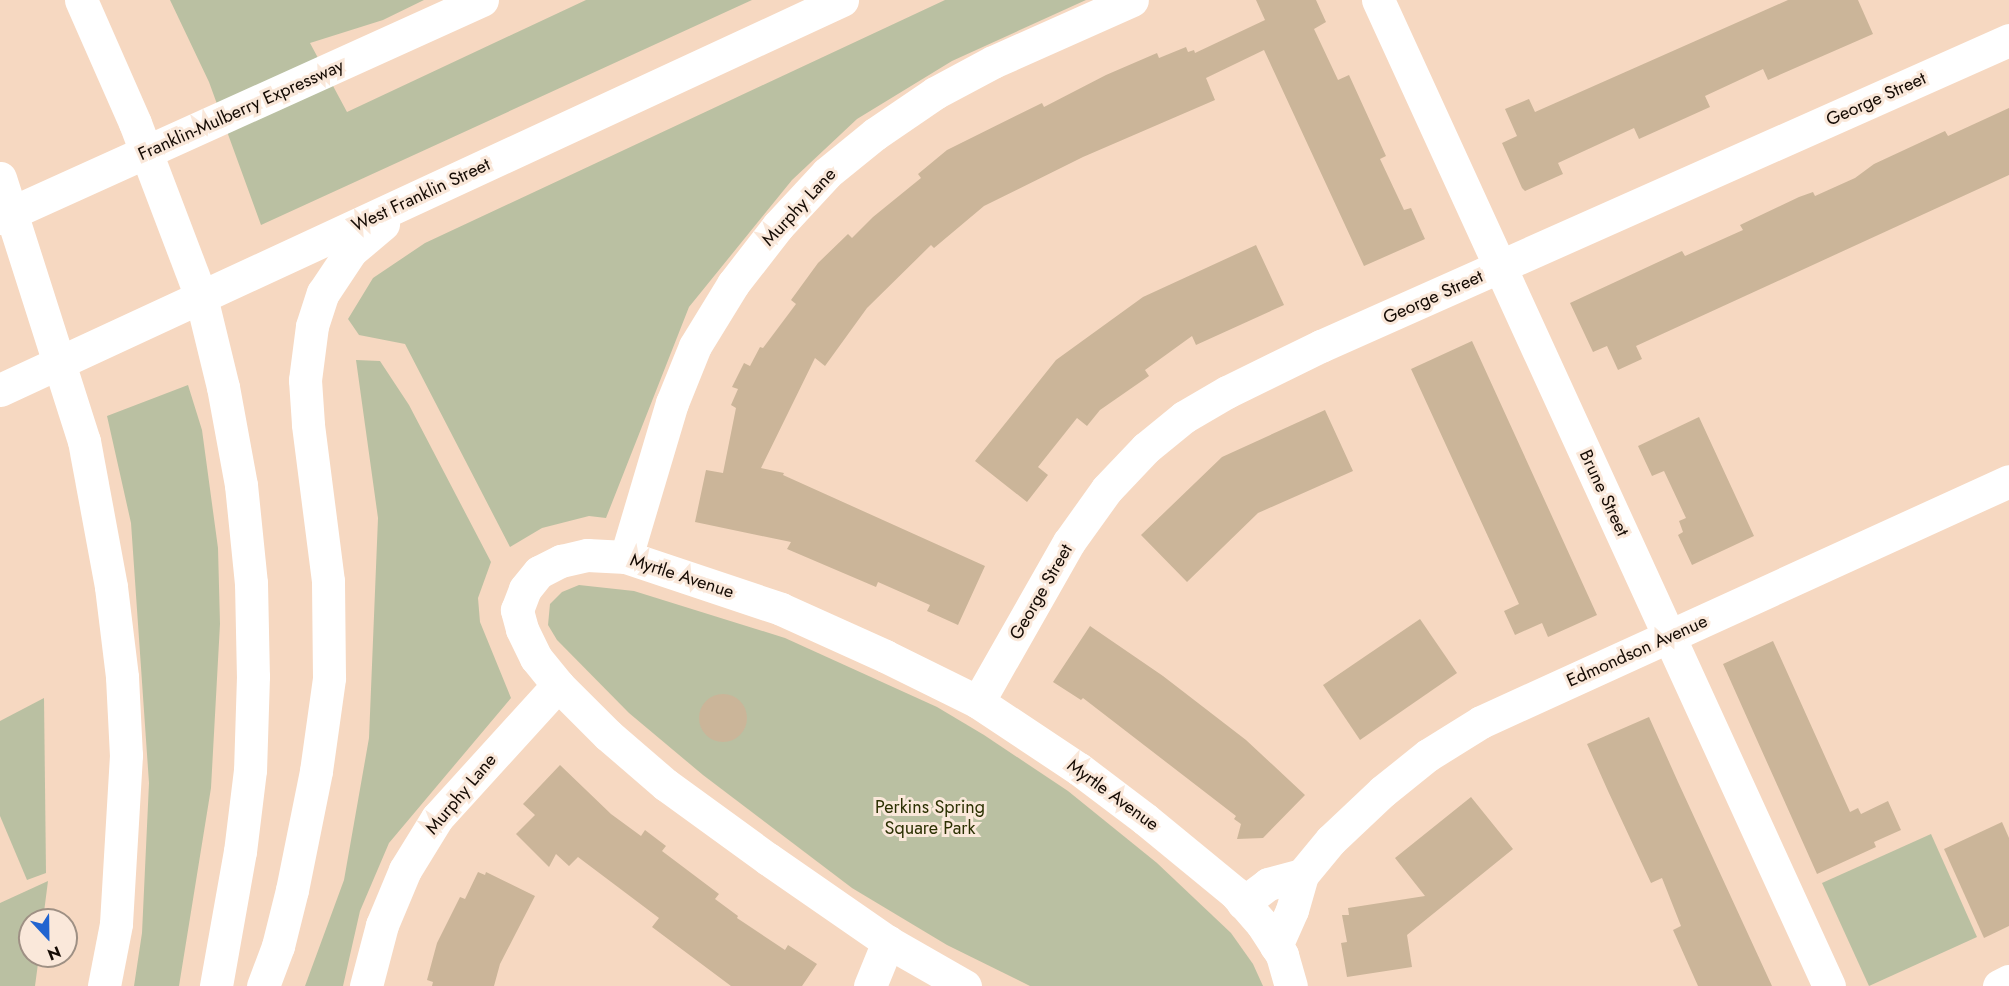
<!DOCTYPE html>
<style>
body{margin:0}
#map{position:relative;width:2009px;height:986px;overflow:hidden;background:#f6d8c1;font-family:Jost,sans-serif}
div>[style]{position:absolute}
.green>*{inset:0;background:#bac0a2}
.building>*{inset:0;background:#cbb599}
.round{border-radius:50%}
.minor>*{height:33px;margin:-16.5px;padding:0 16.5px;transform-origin:16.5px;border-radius:16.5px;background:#fff}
.major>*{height:33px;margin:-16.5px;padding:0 16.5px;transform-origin:16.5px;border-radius:16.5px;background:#fff}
.highway>*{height:33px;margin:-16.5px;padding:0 16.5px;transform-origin:16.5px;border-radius:16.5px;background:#fff}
span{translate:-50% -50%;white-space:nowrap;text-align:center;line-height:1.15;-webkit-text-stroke:6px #fae8da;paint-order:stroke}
.street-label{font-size:18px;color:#150b04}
.park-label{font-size:18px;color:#2b3002}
.north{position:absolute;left:18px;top:908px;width:60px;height:60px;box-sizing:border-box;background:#fae8da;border:2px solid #9e9084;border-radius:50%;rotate:158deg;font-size:16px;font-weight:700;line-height:24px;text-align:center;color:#150b04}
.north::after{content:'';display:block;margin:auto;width:21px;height:27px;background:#2264d0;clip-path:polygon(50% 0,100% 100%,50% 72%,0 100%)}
</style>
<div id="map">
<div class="green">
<i style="clip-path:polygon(170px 0,424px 0,383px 20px,310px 43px,347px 112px,586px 0,752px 0,261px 225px,209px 82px)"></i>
<i style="clip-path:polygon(945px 0,1086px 0,952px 61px,857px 119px,792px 180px,689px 307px,606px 518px,589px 516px,542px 528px,510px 547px,405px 344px,359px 335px,348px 319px,373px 278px,425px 243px)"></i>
<i style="clip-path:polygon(356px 360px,380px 361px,409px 405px,491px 562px,478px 598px,480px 622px,511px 698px,389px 843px,360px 911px,343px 986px,305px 986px,344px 880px,369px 738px,378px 518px)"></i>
<i style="clip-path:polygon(188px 385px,202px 430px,218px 548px,220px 624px,211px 788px,179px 986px,134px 986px,142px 933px,149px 783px,131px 523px,107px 416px)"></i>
<i style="clip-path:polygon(579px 585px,634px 591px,785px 638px,937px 707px,984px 735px,1068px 791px,1157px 863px,1231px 933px,1253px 964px,1263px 986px,1030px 986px,947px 945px,852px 888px,703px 775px,629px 713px,557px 640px,548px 625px,550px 604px,562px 592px)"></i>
<i style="clip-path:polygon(44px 698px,46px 873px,27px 880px,0 816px,0 721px)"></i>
<i style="clip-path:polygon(1931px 834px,1977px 937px,1869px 986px,1822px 883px)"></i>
<i style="clip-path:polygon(48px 881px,43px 920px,30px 920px,30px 956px,39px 956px,35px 986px,0 986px,0 903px)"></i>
</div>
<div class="building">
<i style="clip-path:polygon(1256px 0,1316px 0,1326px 22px,1314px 29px,1338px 80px,1349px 75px,1386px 156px,1380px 159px,1404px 210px,1411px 208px,1425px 239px,1364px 266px,1264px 50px,1206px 78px,1215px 100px,1083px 157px,984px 206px,934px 248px,931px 245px,867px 308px,825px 366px,815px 358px,761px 468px,784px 473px,783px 475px,985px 566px,958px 625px,927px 611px,930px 605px,878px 582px,876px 587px,787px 549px,791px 542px,695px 522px,706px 470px,723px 473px,736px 408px,731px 405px,738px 389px,732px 387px,744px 363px,750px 366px,760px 347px,763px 348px,796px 304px,791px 300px,818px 263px,848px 234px,852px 238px,873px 217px,921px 178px,918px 174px,947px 150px,1042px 103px,1044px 107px,1106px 75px,1157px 53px,1159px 58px,1186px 47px,1188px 52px,1194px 50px,1195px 53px,1265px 20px)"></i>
<i style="clip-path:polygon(1788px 0,1858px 0,1873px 34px,1768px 80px,1763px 69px,1705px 96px,1710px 107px,1639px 139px,1634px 128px,1558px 163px,1563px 174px,1525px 191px,1522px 188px,1502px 143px,1517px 136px,1505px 109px,1529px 99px,1535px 112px)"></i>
<i style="clip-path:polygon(2009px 108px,2009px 175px,1636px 346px,1642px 359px,1618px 370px,1607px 346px,1593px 352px,1570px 303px,1682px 251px,1685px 256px,1743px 230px,1740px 225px,1799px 197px,1813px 192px,1815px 196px,1855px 178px,1874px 164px,1945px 131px,1948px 136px)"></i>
<i style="clip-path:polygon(1256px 245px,1284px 305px,1196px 345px,1192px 336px,1145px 370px,1149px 376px,1100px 410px,1087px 426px,1077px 418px,1038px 467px,1048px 475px,1027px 502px,975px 461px,1056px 360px,1143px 297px)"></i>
<i style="clip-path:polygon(1472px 341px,1597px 615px,1548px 637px,1542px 623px,1515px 635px,1504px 611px,1519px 604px,1411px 369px)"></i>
<i style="clip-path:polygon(1325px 410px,1353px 471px,1258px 513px,1187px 582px,1141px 535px,1222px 457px)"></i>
<i style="clip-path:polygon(1699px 417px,1754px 536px,1692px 565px,1678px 535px,1683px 532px,1679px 521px,1686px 518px,1664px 471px,1652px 476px,1638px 446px)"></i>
<i style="clip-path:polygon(1420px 619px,1457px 673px,1360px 740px,1323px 685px)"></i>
<i style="clip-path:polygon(1090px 626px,1163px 676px,1246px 740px,1305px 795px,1263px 838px,1237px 839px,1241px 824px,1234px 819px,1236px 816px,1083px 698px,1081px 700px,1053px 682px)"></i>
<i style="clip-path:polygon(1773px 641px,1850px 812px,1858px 808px,1861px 814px,1888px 801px,1901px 830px,1874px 842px,1876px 847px,1817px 874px,1723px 664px)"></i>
<i class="round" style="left:699px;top:694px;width:48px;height:48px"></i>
<i style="clip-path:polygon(1649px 717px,1678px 782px,1772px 986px,1698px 986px,1673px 930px,1681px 926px,1662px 878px,1651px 883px,1608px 791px,1587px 744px)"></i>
<i style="clip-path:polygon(560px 765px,611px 814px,641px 836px,645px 830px,666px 846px,662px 851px,719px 894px,715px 899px,738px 916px,737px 918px,785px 950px,788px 945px,817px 964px,802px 986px,731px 986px,652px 927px,659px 918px,578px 857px,569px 866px,556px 854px,549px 867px,516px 834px,535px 815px,523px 804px)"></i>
<i style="clip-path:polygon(1471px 797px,1513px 849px,1407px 935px,1412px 967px,1347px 977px,1341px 943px,1347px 942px,1342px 915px,1349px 915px,1348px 908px,1425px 896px,1395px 858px)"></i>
<i style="clip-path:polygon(2002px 822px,2009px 838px,2009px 926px,1984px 938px,1944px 849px)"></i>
<i style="clip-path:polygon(478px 872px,485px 875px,486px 872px,535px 896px,500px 964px,494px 986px,432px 986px,433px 982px,427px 980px,437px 943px,460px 897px,465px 899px)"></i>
</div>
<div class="minor">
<i style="left:1378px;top:0;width:1084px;rotate:65.42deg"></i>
<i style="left:626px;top:557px;width:161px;rotate:-73.4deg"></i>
<i style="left:672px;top:403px;width:61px;rotate:-68deg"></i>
<i style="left:695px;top:346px;width:73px;rotate:-58.5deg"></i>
<i style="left:733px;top:284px;width:73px;rotate:-52.2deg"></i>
<i style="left:778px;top:226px;width:72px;rotate:-47.2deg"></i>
<i style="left:827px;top:173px;width:62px;rotate:-39.1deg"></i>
<i style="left:875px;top:134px;width:73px;rotate:-34.3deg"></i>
<i style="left:935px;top:93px;width:66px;rotate:-28.1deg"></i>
<i style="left:993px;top:62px;width:152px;rotate:-24deg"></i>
<i style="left:978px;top:702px;width:184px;rotate:-60.4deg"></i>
<i style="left:1069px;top:542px;width:65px;rotate:-54.4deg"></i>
<i style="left:1107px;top:489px;width:57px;rotate:-46.4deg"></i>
<i style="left:1146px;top:448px;width:49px;rotate:-39.2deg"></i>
<i style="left:1184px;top:417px;width:50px;rotate:-30.2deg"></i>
<i style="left:1227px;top:392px;width:105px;rotate:-26.1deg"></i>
<i style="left:1321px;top:346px;width:753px;rotate:-23.98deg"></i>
<i style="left:1243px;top:903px;width:31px;rotate:-37deg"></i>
<i style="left:1268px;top:884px;width:35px;rotate:-15deg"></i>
<i style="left:1276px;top:946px;width:39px;rotate:-66deg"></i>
<i style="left:1292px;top:910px;width:36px;rotate:-74deg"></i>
<i style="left:1302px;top:875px;width:45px;rotate:-50.4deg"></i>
<i style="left:1331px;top:840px;width:71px;rotate:-43.3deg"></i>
<i style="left:1383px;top:791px;width:58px;rotate:-38.7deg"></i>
<i style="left:1428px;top:755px;width:62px;rotate:-31.9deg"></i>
<i style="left:1481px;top:722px;width:580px;rotate:-24.53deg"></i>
<i style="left:366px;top:986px;width:63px;rotate:-75.3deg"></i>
<i style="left:382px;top:925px;width:60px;rotate:-67.3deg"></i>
<i style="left:405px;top:870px;width:61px;rotate:-58.4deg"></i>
<i style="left:437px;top:818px;width:180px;rotate:-47.7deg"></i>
<i style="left:870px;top:986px;width:48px;rotate:-67.8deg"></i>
<i style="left:965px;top:986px;width:89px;rotate:-150.3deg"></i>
<i style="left:888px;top:942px;width:146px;rotate:-145.3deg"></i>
<i style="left:768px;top:859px;width:126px;rotate:-144deg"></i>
<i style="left:666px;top:785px;width:77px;rotate:-139.2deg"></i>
<i style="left:608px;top:735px;width:71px;rotate:-135deg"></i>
<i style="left:558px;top:685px;width:35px;rotate:-129deg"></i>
<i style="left:536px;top:658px;width:32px;rotate:-116deg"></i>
<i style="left:522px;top:629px;width:20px;rotate:-105deg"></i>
<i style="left:517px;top:610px;width:22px;rotate:-69deg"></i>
<i style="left:525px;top:589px;width:22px;rotate:-51deg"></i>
<i style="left:539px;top:572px;width:25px;rotate:-27deg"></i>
<i style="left:561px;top:561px;width:27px;rotate:-13deg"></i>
<i style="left:587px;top:555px;width:39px;rotate:3deg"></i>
<i style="left:626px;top:557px;width:163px;rotate:18.5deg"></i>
<i style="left:781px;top:609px;width:114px;rotate:24.3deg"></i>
<i style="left:885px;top:656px;width:104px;rotate:26.3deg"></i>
<i style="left:978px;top:702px;width:121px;rotate:33.6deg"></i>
<i style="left:1079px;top:769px;width:83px;rotate:37.1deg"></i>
<i style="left:1145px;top:819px;width:117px;rotate:39.4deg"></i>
<i style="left:1235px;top:893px;width:41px;rotate:48.9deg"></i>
<i style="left:1262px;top:924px;width:37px;rotate:57deg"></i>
<i style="left:1282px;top:955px;width:32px;rotate:74deg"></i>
<i style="left:1999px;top:986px;width:11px;rotate:-27deg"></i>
</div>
<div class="major">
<i style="left:81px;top:0;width:134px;rotate:66.3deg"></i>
<i style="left:135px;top:123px;width:186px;rotate:69.2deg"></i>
<i style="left:201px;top:297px;width:93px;rotate:76.3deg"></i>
<i style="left:223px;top:387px;width:100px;rotate:79.6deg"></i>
<i style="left:241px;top:485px;width:99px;rotate:84.2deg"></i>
<i style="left:251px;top:583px;width:93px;rotate:88.8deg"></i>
<i style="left:253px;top:676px;width:94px;rotate:91.8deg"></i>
<i style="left:250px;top:770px;width:82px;rotate:97deg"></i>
<i style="left:240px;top:851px;width:137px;rotate:100.1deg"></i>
<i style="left:0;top:178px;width:276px;rotate:72.3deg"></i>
<i style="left:84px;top:441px;width:148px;rotate:79.5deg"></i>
<i style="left:111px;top:587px;width:91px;rotate:83deg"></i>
<i style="left:122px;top:677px;width:78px;rotate:87.1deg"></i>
<i style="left:126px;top:755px;width:169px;rotate:93.4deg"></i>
<i style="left:116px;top:924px;width:63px;rotate:101deg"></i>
<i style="left:0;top:390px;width:928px;rotate:-24.85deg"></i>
<i style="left:263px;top:986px;width:43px;rotate:-69.4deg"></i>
<i style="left:278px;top:946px;width:58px;rotate:-76deg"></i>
<i style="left:292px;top:890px;width:121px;rotate:-78.6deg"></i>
<i style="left:316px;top:771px;width:94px;rotate:-82deg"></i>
<i style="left:329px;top:678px;width:97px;rotate:-90.6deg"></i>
<i style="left:328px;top:581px;width:158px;rotate:-97.3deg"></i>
<i style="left:308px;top:424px;width:44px;rotate:-93.9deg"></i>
<i style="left:305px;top:380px;width:54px;rotate:-82.6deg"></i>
<i style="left:312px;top:326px;width:35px;rotate:-72deg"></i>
<i style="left:323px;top:293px;width:50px;rotate:-56.3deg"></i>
<i style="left:351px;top:251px;width:42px;rotate:-40.2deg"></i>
</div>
<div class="highway">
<i style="left:0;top:218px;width:529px;rotate:-24.34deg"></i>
</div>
<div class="street-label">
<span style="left:1876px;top:99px;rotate:-24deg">George Street</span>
<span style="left:241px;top:110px;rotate:-24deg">Franklin-Mulberry Expressway</span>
<span style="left:421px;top:195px;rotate:-25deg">West Franklin Street</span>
<span style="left:799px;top:207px;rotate:-47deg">Murphy Lane</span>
<span style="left:1433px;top:297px;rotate:-24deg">George Street</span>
<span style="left:1604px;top:493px;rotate:65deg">Brune Street</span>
<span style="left:682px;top:576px;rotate:18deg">Myrtle Avenue</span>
<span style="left:1041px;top:592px;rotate:-60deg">George Street</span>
<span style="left:1637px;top:651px;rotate:-24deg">Edmondson Avenue</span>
<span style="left:461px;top:794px;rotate:-50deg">Murphy Lane</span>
<span style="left:1113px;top:795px;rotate:36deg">Myrtle Avenue</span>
</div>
<div class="park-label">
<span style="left:930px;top:818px">Perkins Spring<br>Square Park</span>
</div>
<div class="north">N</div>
</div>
